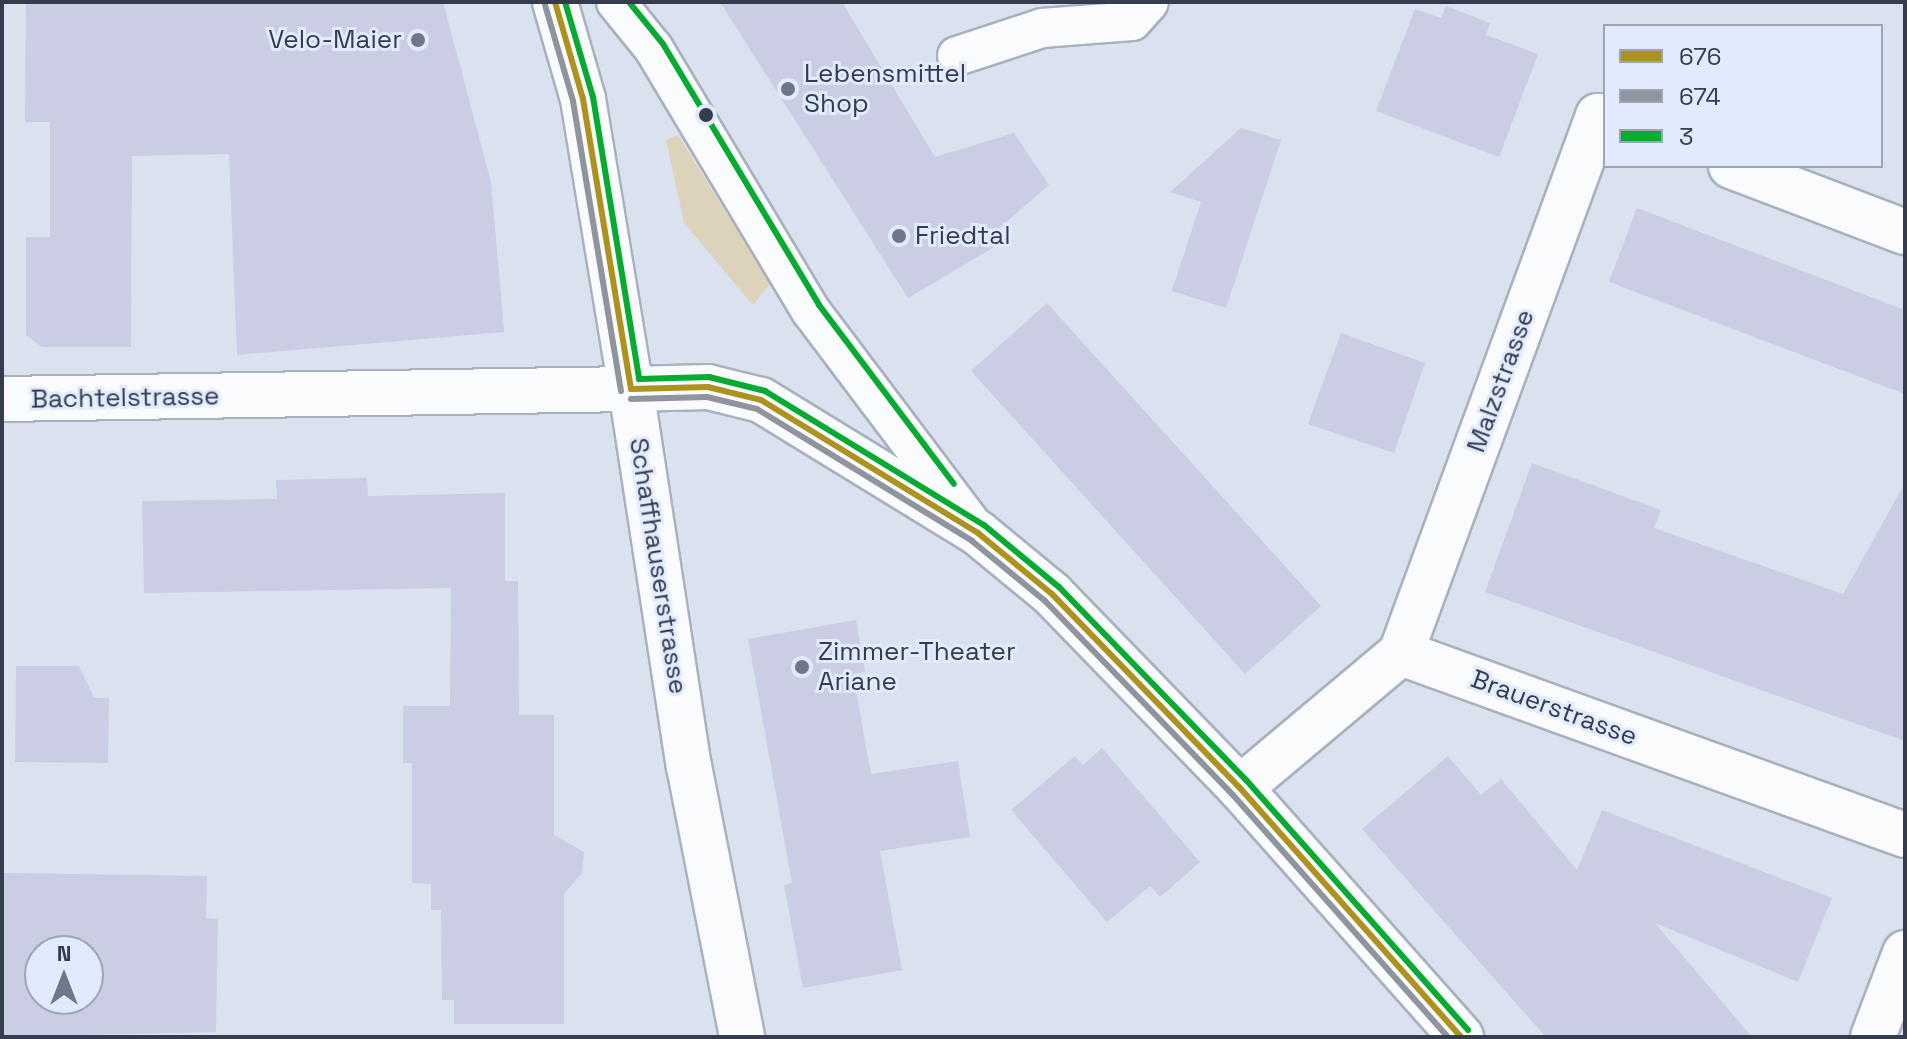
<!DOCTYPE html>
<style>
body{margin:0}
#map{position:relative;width:1907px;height:1039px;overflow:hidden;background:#dae2f0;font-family:"Space Grotesk",sans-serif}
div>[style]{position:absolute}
.green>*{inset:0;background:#ddd2ba}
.building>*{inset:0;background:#cacde3}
.roads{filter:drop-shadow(2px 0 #a9b0be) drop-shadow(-2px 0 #a9b0be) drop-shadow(0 2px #a9b0be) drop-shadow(0 -2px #a9b0be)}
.lane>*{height:38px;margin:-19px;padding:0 19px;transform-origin:19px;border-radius:19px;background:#f9fbfd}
.street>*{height:44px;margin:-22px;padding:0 22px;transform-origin:22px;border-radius:22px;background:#f9fbfd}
.secondary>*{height:44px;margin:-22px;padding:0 22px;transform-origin:22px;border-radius:22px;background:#f9fbfd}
.primary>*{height:44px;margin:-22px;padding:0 22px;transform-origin:22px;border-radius:22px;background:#f9fbfd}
.bus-1>*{height:6px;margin:-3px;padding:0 3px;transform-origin:3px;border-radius:3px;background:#ae921f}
.bus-2>*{height:6px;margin:-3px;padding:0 3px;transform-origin:3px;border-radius:3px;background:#8f949e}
.bus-3>*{height:6px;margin:-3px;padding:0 3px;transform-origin:3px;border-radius:3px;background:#08ab31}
.dots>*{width:22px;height:22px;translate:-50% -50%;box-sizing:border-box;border:4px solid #e2ebfe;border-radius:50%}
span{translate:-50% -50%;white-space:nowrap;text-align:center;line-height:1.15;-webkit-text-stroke:6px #e2ebfe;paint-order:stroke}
.poi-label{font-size:26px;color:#343c4e}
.right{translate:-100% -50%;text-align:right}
.left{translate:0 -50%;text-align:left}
.street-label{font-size:26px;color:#343c4e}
.frame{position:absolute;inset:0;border:4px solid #343c4e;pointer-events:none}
.legend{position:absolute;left:1603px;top:24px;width:280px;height:144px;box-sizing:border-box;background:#e2ebfe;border:2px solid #9ca5b8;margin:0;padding:10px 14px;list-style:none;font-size:24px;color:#343c4e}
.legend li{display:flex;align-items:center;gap:16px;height:40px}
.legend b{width:40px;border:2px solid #9ca5b8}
.north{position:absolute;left:24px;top:935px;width:80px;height:80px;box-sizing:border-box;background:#e2ebfe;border:2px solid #9ca5b8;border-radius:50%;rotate:0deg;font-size:22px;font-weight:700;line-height:32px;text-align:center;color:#343c4e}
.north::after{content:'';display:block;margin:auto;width:28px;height:36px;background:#6e7687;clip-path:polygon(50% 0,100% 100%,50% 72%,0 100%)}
</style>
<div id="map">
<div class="green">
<i style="clip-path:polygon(678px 135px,770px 284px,753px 305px,684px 223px,666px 140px)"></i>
</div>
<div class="building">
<i style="clip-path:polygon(26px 2px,443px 2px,491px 182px,504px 332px,237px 355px,229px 154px,132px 156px,131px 347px,42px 347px,26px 335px,26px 237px,50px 237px,50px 122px,25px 122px)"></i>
<i style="clip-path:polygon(720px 2px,842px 2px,935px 157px,1014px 133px,1049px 185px,991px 235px,983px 232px,996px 246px,908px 298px)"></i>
<i style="clip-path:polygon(1446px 6px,1490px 23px,1486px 35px,1538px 54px,1499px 157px,1376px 111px,1415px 9px,1441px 18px)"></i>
<i style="clip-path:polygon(1241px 128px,1281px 140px,1226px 308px,1172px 291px,1201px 202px,1170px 192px)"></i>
<i style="clip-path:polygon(1637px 208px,1905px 310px,1905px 394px,1609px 282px)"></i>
<i style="clip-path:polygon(1047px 303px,1321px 606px,1245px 674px,971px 371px)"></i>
<i style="clip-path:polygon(1341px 333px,1425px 363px,1394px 453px,1308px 424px)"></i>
<i style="clip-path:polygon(1532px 463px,1661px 510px,1654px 528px,1843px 594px,1905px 483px,1905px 741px,1485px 592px)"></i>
<i style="clip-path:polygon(367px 478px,368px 496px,505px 493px,505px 581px,518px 581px,519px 715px,554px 715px,554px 835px,584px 852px,582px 873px,564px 894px,564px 1024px,454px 1024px,454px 1000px,442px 1000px,441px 910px,431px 910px,431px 884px,412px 883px,412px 763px,403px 763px,403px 706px,450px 706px,451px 588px,144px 593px,142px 501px,277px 499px,276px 480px)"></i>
<i style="clip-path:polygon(856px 620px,865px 672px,853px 674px,871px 774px,958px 761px,970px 837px,880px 851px,902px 970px,803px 988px,784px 885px,792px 883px,748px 639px)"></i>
<i style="clip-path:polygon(16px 666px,79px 666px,94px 698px,109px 698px,108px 763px,15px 762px)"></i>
<i style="clip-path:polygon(1102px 748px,1200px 862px,1160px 897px,1150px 886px,1107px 922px,1011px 810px,1075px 756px,1083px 765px)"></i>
<i style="clip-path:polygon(1448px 756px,1481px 795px,1501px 779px,1577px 870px,1602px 810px,1832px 898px,1798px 982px,1655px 923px,1752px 1037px,1546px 1037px,1362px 829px)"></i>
<i style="clip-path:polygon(evenodd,2px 873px,207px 876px,206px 918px,218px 919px,216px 1032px,2px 1037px,2px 873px,40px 951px,88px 951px,88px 999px,40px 999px,40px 951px)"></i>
</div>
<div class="roads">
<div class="lane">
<i style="left:616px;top:2px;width:60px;rotate:51deg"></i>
<i style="left:654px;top:49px;width:305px;rotate:59.1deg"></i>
<i style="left:811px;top:311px;width:271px;rotate:53deg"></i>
<i style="left:957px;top:56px;width:89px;rotate:-18.2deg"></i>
<i style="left:1042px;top:28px;width:90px;rotate:-4.4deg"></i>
<i style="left:1132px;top:21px;width:25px;rotate:-48deg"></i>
</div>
<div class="street">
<i style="left:1731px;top:166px;width:186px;rotate:20.8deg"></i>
<i style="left:1401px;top:653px;width:572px;rotate:-69.85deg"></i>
<i style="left:1598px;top:116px;width:8px;rotate:23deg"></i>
<i style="left:1240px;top:788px;width:210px;rotate:-40deg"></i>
<i style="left:1401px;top:653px;width:536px;rotate:19.86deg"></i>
<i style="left:1873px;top:1037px;width:90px;rotate:-69.1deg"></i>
</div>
<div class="secondary">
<i style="left:2px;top:399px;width:629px;rotate:-0.91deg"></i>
<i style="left:631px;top:389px;width:381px;rotate:81.3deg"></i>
<i style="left:689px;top:766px;width:276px;rotate:78.9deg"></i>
</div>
<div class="primary">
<i style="left:555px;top:2px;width:101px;rotate:73.9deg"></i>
<i style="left:583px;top:99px;width:294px;rotate:80.6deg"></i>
<i style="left:631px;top:389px;width:77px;rotate:-1.5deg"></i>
<i style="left:708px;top:387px;width:55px;rotate:13.8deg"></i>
<i style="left:761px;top:400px;width:255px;rotate:31.5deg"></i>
<i style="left:978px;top:533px;width:96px;rotate:39.5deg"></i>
<i style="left:1052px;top:594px;width:270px;rotate:45.9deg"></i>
<i style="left:1240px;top:788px;width:333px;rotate:48.4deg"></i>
</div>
</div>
<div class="bus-1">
<i style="left:555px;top:2px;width:101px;rotate:73.9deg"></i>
<i style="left:583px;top:99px;width:294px;rotate:80.6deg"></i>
<i style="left:631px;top:389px;width:77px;rotate:-1.5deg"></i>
<i style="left:708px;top:387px;width:55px;rotate:13.8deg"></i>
<i style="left:761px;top:400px;width:255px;rotate:31.5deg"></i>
<i style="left:978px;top:533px;width:96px;rotate:39.5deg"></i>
<i style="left:1052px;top:594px;width:270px;rotate:45.9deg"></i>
<i style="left:1240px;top:788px;width:333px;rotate:48.4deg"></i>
</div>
<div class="bus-2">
<i style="left:545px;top:5px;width:100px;rotate:73.7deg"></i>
<i style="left:573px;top:101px;width:294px;rotate:80.6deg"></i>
<i style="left:631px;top:399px;width:76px;rotate:-1.5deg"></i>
<i style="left:707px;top:397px;width:51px;rotate:13.5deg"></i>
<i style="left:757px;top:409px;width:252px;rotate:31.5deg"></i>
<i style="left:972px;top:541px;width:94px;rotate:39.4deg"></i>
<i style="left:1045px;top:601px;width:270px;rotate:45.9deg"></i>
<i style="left:1233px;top:795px;width:324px;rotate:48.4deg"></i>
</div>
<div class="bus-3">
<i style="left:565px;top:2px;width:99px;rotate:73.6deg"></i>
<i style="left:593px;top:97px;width:286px;rotate:80.7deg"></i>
<i style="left:639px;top:379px;width:70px;rotate:-1.6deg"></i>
<i style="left:709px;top:377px;width:58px;rotate:14deg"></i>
<i style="left:765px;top:391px;width:257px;rotate:31.5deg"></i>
<i style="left:984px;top:525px;width:97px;rotate:39.6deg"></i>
<i style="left:1059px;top:587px;width:270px;rotate:45.9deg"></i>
<i style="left:1247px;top:781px;width:333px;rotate:48.4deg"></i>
<i style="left:629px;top:2px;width:54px;rotate:51deg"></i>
<i style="left:663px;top:44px;width:304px;rotate:59.1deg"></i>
<i style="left:819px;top:305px;width:224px;rotate:53deg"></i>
</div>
<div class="dots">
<i style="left:418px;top:40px;background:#6e7687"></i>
<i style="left:788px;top:89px;background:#6e7687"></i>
<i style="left:706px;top:115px;background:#343c4e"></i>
<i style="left:899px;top:236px;background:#6e7687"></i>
<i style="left:802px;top:667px;background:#6e7687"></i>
</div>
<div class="poi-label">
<span class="right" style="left:402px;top:40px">Velo-Maier</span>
<span class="left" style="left:804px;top:89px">Lebensmittel<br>Shop</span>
<span class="left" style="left:915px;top:236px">Friedtal</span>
<span class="left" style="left:818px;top:667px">Zimmer-Theater<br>Ariane</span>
</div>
<div class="street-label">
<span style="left:1501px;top:381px;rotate:-70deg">Malzstrasse</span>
<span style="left:125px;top:398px;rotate:-1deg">Bachtelstrasse</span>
<span style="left:658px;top:566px;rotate:81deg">Schaffhauserstrasse</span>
<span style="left:1554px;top:708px;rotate:20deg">Brauerstrasse</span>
</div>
<div class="frame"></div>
<ul class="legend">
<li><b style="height:10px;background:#ae921f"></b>676</li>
<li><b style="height:10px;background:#8f949e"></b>674</li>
<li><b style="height:10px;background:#08ab31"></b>3</li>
</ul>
<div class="north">N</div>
</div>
